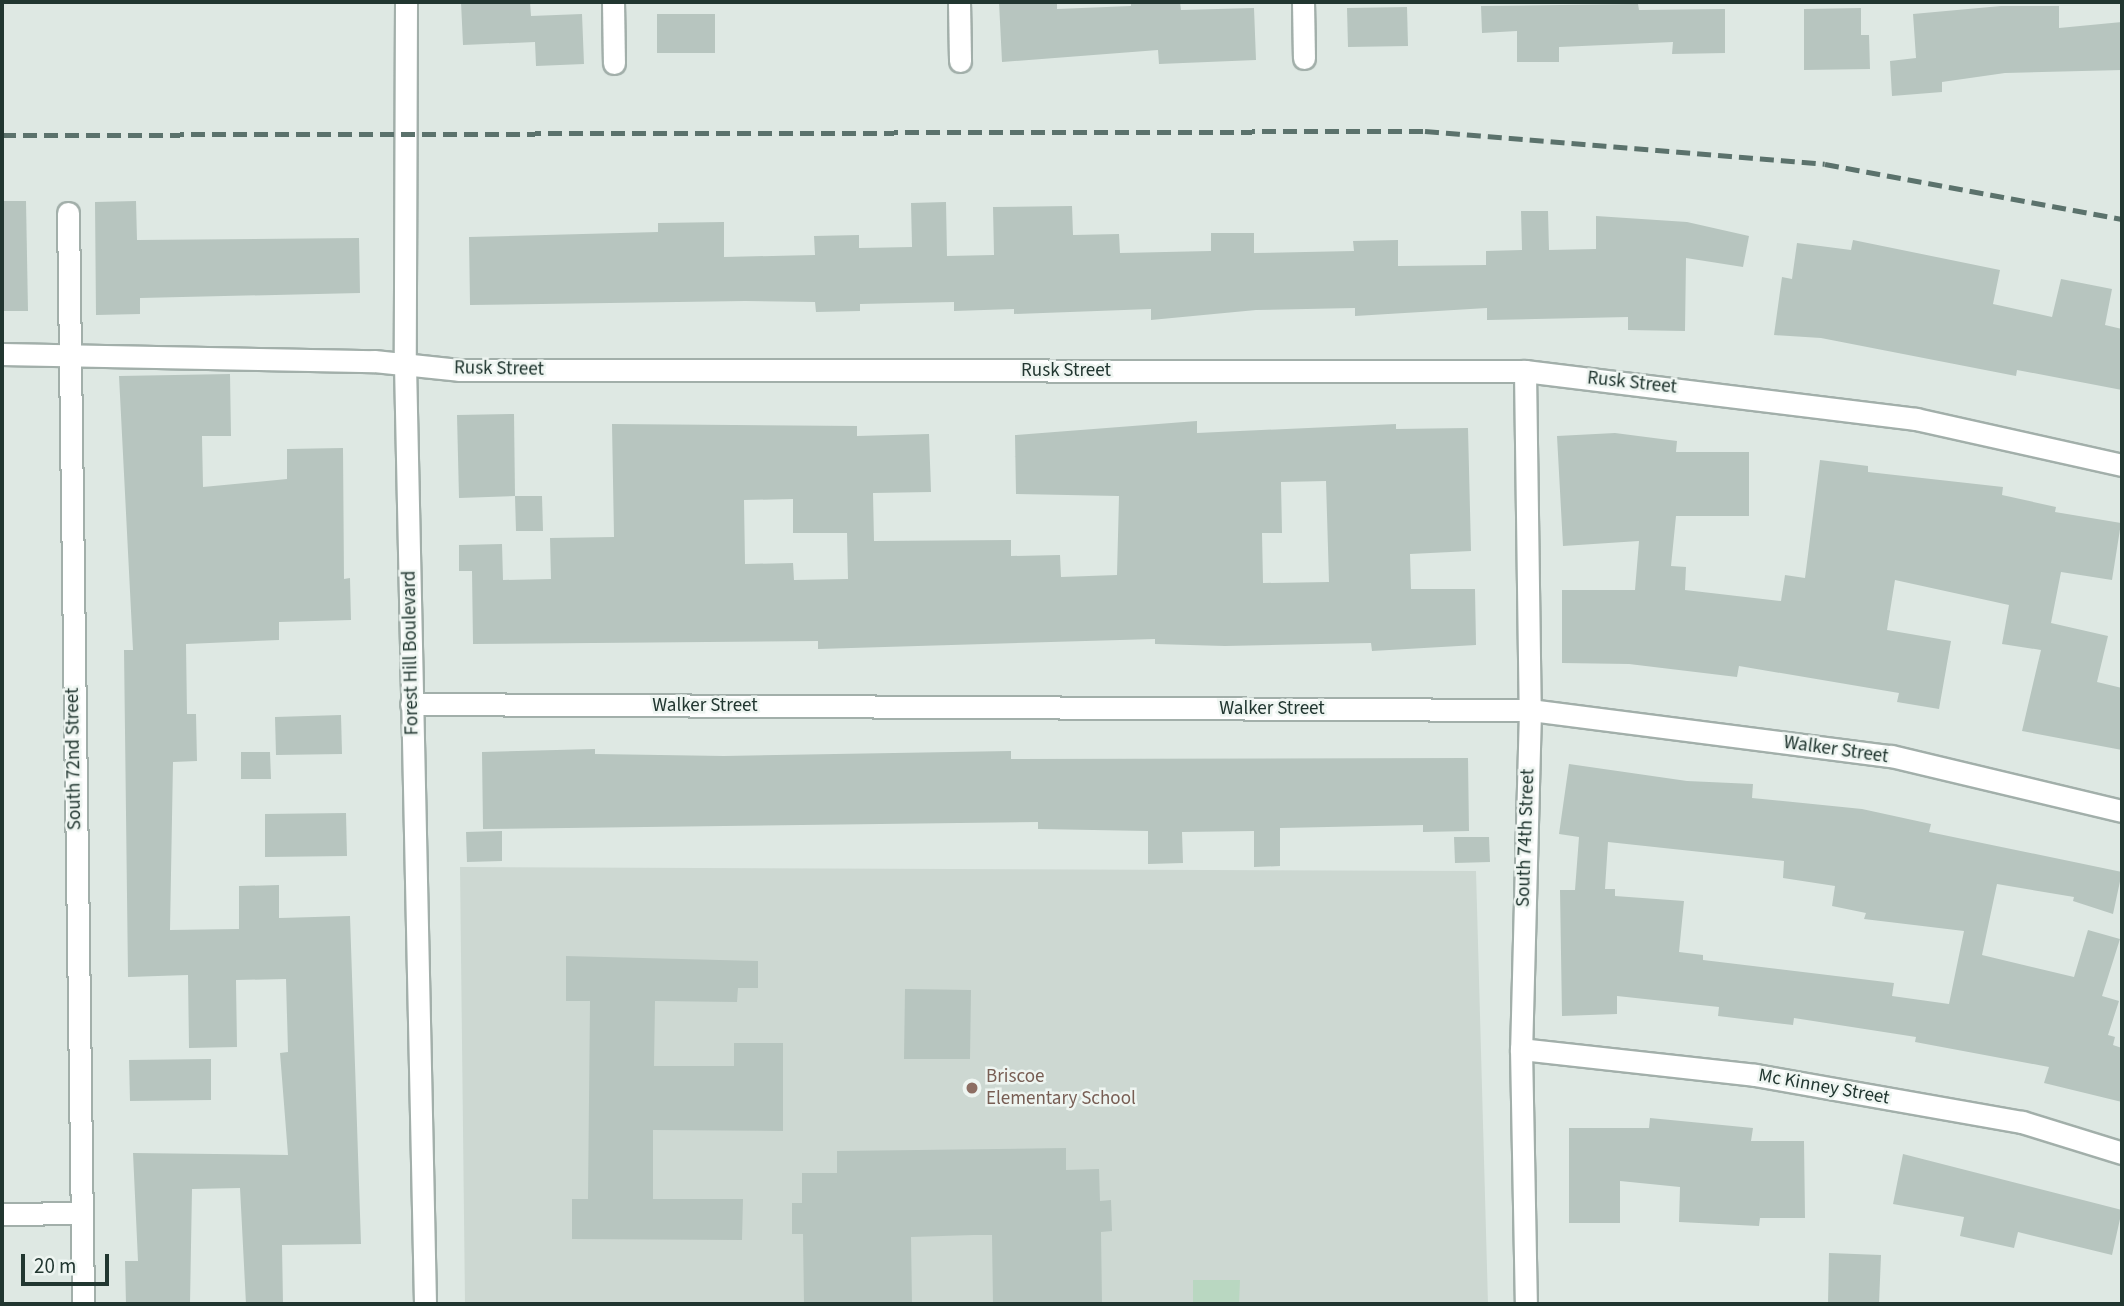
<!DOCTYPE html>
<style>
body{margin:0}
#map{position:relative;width:2124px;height:1306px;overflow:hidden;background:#dee8e3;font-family:"Source Sans 3",sans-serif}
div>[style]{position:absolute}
.built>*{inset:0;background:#cdd8d2}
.green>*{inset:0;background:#b9d7c1}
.building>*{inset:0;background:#b7c5bf}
.roads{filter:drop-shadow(2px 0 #a2afaa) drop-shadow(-2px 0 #a2afaa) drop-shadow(0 2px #a2afaa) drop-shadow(0 -2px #a2afaa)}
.minor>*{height:21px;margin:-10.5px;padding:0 10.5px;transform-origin:10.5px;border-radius:10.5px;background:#fff}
.rail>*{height:5px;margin-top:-2.5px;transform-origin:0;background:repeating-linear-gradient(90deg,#5b726c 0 14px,transparent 0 21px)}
.dots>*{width:19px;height:19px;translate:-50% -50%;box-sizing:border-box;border:4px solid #eef5f1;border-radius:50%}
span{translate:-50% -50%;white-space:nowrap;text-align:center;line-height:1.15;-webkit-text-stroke:5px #eef5f1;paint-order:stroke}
.street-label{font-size:19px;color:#213630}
.education-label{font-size:19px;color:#785e54}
.left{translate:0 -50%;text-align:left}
.frame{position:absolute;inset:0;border:4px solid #213630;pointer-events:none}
.scale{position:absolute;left:21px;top:1254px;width:88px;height:32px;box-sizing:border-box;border:4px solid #213630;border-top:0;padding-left:9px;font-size:21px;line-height:24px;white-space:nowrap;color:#213630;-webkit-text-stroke:5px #eef5f1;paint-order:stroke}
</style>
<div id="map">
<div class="built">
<i style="clip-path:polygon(460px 867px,1476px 871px,1488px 1304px,465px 1304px)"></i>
</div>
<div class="green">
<i style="clip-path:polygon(1193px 1280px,1240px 1280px,1239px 1304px,1193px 1304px)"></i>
</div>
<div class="building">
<i style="clip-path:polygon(461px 2px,530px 2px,531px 16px,582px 14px,584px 64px,536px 66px,535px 42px,463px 45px)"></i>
<i style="clip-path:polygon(999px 2px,1057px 2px,1057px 9px,1131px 6px,1131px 2px,1180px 2px,1181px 10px,1254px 8px,1256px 60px,1159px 64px,1158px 50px,1002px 62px)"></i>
<i style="clip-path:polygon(1638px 4px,1639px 10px,1725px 9px,1725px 53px,1672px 54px,1673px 42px,1559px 47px,1559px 62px,1517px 62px,1517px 31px,1482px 33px,1481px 6px)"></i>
<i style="clip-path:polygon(2001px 6px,2059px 6px,2059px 28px,2122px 22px,2122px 70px,2005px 73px,1942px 82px,1942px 92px,1892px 96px,1890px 61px,1916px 58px,1913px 14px)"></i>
<i style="clip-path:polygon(1407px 7px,1408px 46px,1348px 47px,1347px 8px)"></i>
<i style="clip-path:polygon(1861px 8px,1861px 35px,1869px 35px,1870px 69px,1804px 70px,1804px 9px)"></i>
<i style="clip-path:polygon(657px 14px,715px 14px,715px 53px,657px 53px)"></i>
<i style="clip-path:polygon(2px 201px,26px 201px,28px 311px,2px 311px)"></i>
<i style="clip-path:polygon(136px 201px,137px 240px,359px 238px,360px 293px,140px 298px,140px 314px,96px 315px,95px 202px)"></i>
<i style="clip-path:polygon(946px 202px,947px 256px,994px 255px,993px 207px,1072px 206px,1073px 235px,1119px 234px,1120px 253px,1211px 251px,1211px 233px,1254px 233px,1254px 253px,1354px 251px,1353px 241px,1398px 240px,1398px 266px,1486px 265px,1486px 251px,1522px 250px,1521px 211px,1548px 211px,1549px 250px,1596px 249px,1596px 216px,1687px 222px,1749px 236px,1743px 267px,1686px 258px,1685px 331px,1628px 330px,1628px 317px,1487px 320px,1487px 308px,1355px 316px,1355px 308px,1256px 310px,1151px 320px,1151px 309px,1014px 314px,1014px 309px,954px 311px,954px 302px,860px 304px,860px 311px,816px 312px,815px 302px,745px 301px,470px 305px,469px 237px,658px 232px,658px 223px,724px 222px,724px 257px,815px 255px,814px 236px,859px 235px,859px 248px,912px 247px,911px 203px)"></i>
<i style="clip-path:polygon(1853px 240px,2000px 270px,1993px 304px,2052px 317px,2061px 279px,2112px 289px,2105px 325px,2122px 329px,2122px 390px,2017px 370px,2016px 376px,1821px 338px,1774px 335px,1782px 277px,1792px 279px,1797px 243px,1851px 250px)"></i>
<i style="clip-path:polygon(230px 374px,231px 436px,202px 436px,203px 487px,287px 479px,287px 449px,343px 448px,344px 579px,350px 578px,351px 620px,279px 622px,279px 640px,186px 644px,187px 714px,196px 714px,197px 761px,173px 762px,170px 930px,239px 929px,239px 886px,279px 885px,279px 918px,350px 916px,361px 1244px,282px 1245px,283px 1304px,246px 1304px,240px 1188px,192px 1189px,190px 1304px,126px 1304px,125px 1261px,138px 1261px,133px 1153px,288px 1155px,280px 1053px,288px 1052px,286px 979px,236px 980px,237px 1047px,189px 1048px,188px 975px,128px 977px,124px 650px,133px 650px,119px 376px)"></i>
<i style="clip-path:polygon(514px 414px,515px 496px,459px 498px,457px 415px)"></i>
<i style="clip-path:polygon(evenodd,1197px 421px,1197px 433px,1396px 424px,1396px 429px,1468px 428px,1471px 551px,1410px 554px,1411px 589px,1475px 589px,1476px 645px,1372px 651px,1371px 643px,1225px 646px,1155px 644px,1155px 639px,818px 649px,818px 641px,473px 644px,472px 571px,459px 571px,459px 545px,502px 544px,503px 580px,551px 579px,550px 538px,614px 537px,612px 424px,857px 426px,857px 436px,929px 434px,931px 492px,873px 493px,874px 541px,1011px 540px,1011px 556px,1060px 555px,1061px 577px,1117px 575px,1119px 496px,1016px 494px,1015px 435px,1197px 421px,1326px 481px,1329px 582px,1263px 583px,1262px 533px,1282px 533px,1281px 482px,1326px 481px,1197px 421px,793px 499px,793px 533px,847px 533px,848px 579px,794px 580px,793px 563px,745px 564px,744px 500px,793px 499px)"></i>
<i style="clip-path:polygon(1615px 433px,1677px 441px,1676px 452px,1749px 452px,1749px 516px,1676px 516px,1671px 566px,1686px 567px,1685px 590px,1781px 601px,1785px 575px,1805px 578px,1820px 460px,1868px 466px,1868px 472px,2003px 487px,2002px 495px,2056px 507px,2055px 512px,2121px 523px,2112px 580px,2061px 572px,2051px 623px,2108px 636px,2097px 682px,2122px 688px,2122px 750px,2022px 731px,2041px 650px,2002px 644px,2009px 605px,1895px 580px,1887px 630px,1951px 641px,1939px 709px,1897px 702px,1899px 693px,1739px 666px,1737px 677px,1629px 664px,1562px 663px,1562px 590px,1635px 590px,1639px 541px,1563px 546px,1557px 436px)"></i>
<i style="clip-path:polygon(515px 496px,542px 496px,543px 531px,516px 531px)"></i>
<i style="clip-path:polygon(341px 715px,342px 754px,276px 755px,275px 717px)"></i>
<i style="clip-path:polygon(595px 749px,595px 754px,724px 756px,1011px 751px,1011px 759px,1468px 758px,1469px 831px,1423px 832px,1423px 825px,1280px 828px,1280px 866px,1254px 867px,1254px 831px,1182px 832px,1183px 863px,1148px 864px,1148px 831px,1038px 829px,1038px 822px,483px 829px,482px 752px)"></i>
<i style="clip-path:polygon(241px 752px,270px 752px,271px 779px,241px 779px)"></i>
<i style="clip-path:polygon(evenodd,1569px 764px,1687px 781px,1753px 784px,1752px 798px,1862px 809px,1931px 824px,1929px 832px,2122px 872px,2113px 914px,2073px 901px,2074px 897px,1997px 884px,1982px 955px,2074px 977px,2088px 930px,2120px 939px,2102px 996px,2119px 1001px,2108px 1035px,2115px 1037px,2113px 1045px,2122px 1048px,2122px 1102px,2044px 1083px,2049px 1067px,1915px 1042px,1916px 1037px,1794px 1018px,1793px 1025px,1718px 1016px,1719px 1007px,1617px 996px,1617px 1014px,1562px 1016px,1560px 890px,1575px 890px,1579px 837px,1559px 834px,1569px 764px,1608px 842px,1784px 861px,1783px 878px,1835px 886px,1832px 906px,1866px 913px,1864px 919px,1964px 931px,1949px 1004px,1892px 996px,1894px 983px,1703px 960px,1703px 955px,1679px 952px,1684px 901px,1615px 896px,1615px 889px,1605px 889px,1608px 842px)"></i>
<i style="clip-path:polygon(346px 813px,347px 856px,265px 857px,265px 814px)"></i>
<i style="clip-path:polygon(502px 831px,502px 861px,467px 862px,466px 832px)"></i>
<i style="clip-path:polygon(1454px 837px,1489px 837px,1490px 862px,1455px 863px)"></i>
<i style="clip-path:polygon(566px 956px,758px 961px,758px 988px,738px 988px,737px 1002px,655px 1001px,654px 1066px,734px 1066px,734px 1043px,783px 1043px,783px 1131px,653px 1130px,653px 1199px,743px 1199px,742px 1240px,572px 1239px,572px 1199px,588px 1199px,590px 1001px,566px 1001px)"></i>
<i style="clip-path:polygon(905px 989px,971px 990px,970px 1059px,904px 1059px)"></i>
<i style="clip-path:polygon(211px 1059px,211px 1100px,130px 1101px,129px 1060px)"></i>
<i style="clip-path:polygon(1650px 1118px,1753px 1128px,1751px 1141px,1804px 1141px,1805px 1218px,1760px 1218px,1759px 1226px,1679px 1222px,1680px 1187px,1620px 1181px,1620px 1223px,1569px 1223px,1569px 1128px,1649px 1128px)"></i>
<i style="clip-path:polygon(1066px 1148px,1066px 1170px,1099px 1169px,1100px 1201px,1111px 1200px,1112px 1231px,1101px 1232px,1102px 1304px,993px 1304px,992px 1235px,974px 1235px,911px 1237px,912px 1304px,804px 1304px,803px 1234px,792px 1234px,792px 1203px,802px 1203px,802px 1173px,837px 1173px,837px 1151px)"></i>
<i style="clip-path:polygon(1903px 1154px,2122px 1210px,2112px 1255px,2018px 1232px,2014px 1248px,1960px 1236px,1964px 1217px,1893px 1204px)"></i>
<i style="clip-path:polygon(1829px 1253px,1881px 1255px,1879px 1304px,1828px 1304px)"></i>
</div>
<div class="roads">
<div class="minor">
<i style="left:406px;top:2px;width:362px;rotate:90.2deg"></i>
<i style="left:405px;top:364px;width:940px;rotate:88.78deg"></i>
<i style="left:613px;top:2px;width:61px;rotate:89.1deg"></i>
<i style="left:959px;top:2px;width:59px;rotate:89deg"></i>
<i style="left:1303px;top:2px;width:56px;rotate:89deg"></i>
<i style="left:68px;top:213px;width:1091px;rotate:89.21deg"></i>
<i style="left:2px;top:354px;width:372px;rotate:1.1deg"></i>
<i style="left:374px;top:361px;width:85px;rotate:6deg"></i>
<i style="left:459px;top:370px;width:1066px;rotate:0.05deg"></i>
<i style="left:1525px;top:371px;width:394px;rotate:7deg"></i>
<i style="left:1916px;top:419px;width:211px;rotate:12.6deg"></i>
<i style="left:1525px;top:371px;width:339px;rotate:89.2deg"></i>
<i style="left:1530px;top:710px;width:339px;rotate:91.5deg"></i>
<i style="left:1521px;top:1049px;width:255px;rotate:88.9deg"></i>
<i style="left:411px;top:704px;width:1119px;rotate:0.31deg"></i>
<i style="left:1530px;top:710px;width:364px;rotate:7.3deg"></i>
<i style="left:1891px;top:756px;width:237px;rotate:13.4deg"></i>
<i style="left:1521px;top:1049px;width:235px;rotate:6.3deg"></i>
<i style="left:1755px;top:1075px;width:271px;rotate:10deg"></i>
<i style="left:2022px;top:1122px;width:105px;rotate:17.2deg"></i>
<i style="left:2px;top:1214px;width:78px;rotate:-0.7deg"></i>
</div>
</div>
<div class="rail">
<i style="left:2px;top:135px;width:1423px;rotate:-0.16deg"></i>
<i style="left:1425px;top:131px;width:401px;rotate:4.7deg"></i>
<i style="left:1825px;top:164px;width:302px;rotate:10.5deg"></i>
</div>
<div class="dots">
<i style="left:972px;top:1088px;background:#8d6e63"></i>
</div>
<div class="street-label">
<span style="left:499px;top:369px;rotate:1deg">Rusk Street</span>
<span style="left:1066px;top:371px">Rusk Street</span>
<span style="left:1632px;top:383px;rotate:6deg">Rusk Street</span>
<span style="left:411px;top:653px;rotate:-91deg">Forest Hill Boulevard</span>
<span style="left:705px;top:706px">Walker Street</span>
<span style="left:1272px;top:709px">Walker Street</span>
<span style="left:1836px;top:750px;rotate:8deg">Walker Street</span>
<span style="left:74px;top:759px;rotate:-91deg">South 72nd Street</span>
<span style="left:1526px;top:838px;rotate:-88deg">South 74th Street</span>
<span style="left:1824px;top:1087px;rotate:10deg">Mc Kinney Street</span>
</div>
<div class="education-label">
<span class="left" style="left:986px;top:1088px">Briscoe<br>Elementary School</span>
</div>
<div class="frame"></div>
<div class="scale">20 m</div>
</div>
